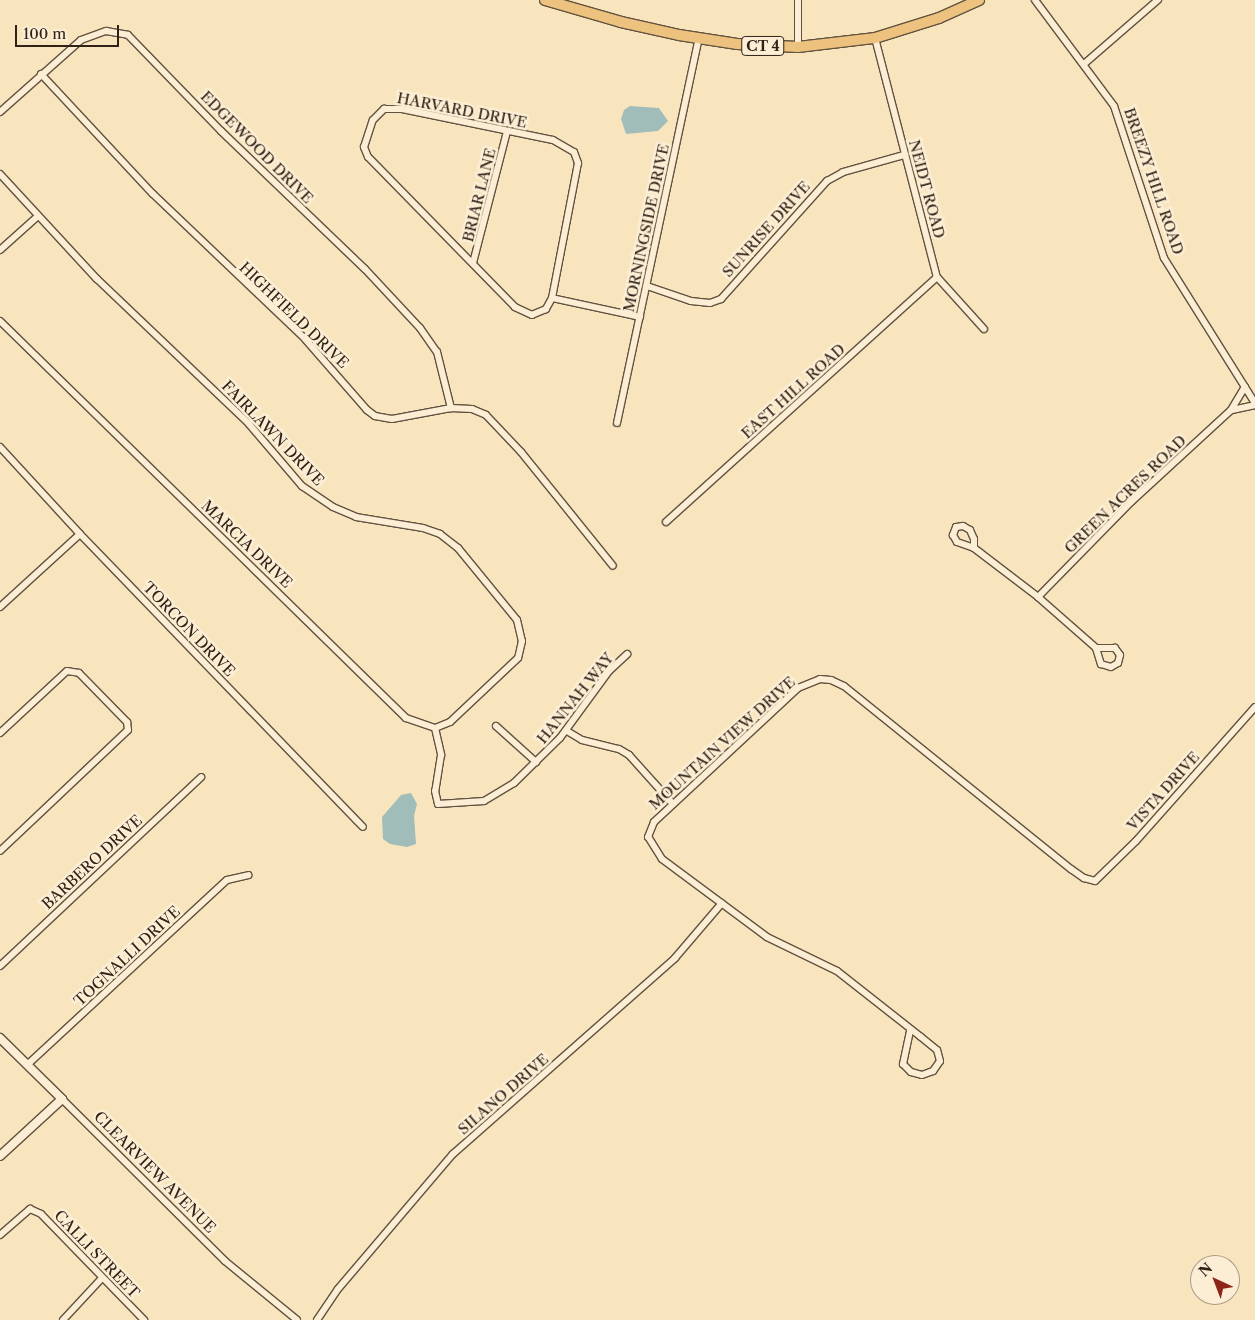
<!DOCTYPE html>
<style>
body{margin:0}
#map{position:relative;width:1255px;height:1320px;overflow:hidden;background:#f9e5bd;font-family:"Libre Caslon Text",serif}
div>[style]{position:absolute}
.water>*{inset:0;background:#a1bdba}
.roads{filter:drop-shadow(1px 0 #625240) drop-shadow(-1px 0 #625240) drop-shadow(0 1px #625240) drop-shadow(0 -1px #625240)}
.minor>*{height:6px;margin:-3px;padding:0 3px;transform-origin:3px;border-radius:3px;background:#fbeed4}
.tertiary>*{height:8px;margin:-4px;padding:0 4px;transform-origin:4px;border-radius:4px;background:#fbeed4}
.primary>*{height:10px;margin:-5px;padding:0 5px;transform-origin:5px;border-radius:5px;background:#ecc27e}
span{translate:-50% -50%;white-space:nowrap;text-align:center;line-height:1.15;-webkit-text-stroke:5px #fbeed4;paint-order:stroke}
.shield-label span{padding:1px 4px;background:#fbeed4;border:1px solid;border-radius:4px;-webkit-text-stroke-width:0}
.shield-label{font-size:14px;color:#302117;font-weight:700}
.street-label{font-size:15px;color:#302117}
.north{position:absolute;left:1190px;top:1255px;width:50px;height:50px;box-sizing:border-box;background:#fbeed4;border:1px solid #aa9c88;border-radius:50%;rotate:317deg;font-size:14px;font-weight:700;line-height:20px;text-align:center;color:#302117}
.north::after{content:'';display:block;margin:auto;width:18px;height:22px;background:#8f2418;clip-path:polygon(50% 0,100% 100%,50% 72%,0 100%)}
.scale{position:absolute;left:15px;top:25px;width:104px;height:22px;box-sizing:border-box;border:2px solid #302117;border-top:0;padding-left:6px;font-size:15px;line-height:18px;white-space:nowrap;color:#302117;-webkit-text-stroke:4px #fbeed4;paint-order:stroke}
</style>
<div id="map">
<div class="water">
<i style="clip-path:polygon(630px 106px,659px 108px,668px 121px,658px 131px,626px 134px,621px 119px,624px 110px)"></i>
<i style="clip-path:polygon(411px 793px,417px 804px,414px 816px,416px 844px,407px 847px,390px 844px,383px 839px,382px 817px,401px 795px)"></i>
</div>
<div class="roads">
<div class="minor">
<i style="left:798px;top:0;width:47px;rotate:90deg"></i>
<i style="left:1035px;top:0;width:132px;rotate:53.3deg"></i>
<i style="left:1114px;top:106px;width:160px;rotate:71.8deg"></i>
<i style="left:1164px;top:258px;width:171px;rotate:57.9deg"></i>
<i style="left:875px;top:38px;width:247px;rotate:75.5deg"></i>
<i style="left:937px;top:277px;width:70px;rotate:47.9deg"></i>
<i style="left:1084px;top:64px;width:98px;rotate:-40.9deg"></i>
<i style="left:41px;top:74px;width:164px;rotate:47deg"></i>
<i style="left:153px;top:194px;width:210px;rotate:43.6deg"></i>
<i style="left:305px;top:339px;width:94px;rotate:48.9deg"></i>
<i style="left:367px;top:410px;width:10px;rotate:37deg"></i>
<i style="left:375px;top:416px;width:17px;rotate:10deg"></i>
<i style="left:392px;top:419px;width:60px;rotate:-10.6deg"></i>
<i style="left:451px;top:408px;width:21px;rotate:3deg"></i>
<i style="left:472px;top:409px;width:15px;rotate:23deg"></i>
<i style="left:486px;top:415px;width:51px;rotate:46.6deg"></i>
<i style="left:521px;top:452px;width:146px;rotate:51.1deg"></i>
<i style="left:384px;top:109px;width:18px"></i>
<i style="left:402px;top:109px;width:154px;rotate:11.6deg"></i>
<i style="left:553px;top:140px;width:24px;rotate:30deg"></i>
<i style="left:574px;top:152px;width:12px;rotate:70deg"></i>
<i style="left:578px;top:163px;width:137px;rotate:100.9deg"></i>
<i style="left:552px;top:298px;width:13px;rotate:119deg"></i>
<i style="left:546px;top:309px;width:15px;rotate:157deg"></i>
<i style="left:532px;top:315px;width:19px;rotate:-155deg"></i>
<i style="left:515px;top:307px;width:210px;rotate:-134.4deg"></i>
<i style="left:368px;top:157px;width:11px;rotate:-112deg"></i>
<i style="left:364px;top:147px;width:28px;rotate:-72deg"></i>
<i style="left:373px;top:120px;width:16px;rotate:-45deg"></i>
<i style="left:0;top:112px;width:108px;rotate:-41.6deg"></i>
<i style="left:81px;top:40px;width:27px;rotate:-20deg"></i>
<i style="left:106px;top:31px;width:22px;rotate:10deg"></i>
<i style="left:128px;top:35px;width:134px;rotate:45.9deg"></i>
<i style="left:221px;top:131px;width:199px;rotate:43.8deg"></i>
<i style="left:365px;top:269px;width:81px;rotate:47deg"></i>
<i style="left:420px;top:328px;width:29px;rotate:55deg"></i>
<i style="left:437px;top:352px;width:58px;rotate:76deg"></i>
<i style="left:0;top:174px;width:143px;rotate:47.3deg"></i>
<i style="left:97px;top:279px;width:210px;rotate:43.6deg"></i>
<i style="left:249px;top:424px;width:82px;rotate:49.5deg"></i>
<i style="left:302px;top:486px;width:37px;rotate:34deg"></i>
<i style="left:333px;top:507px;width:25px;rotate:23deg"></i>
<i style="left:356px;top:517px;width:68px;rotate:9.3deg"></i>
<i style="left:423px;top:528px;width:18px;rotate:19deg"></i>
<i style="left:440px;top:534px;width:23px;rotate:38deg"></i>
<i style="left:458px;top:548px;width:93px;rotate:50.7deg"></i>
<i style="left:517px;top:620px;width:22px;rotate:77deg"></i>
<i style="left:522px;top:641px;width:17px;rotate:103deg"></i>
<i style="left:518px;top:658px;width:93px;rotate:136.7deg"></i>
<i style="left:450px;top:722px;width:16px;rotate:158deg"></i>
<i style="left:435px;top:728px;width:31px;rotate:-161deg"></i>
<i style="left:406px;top:718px;width:568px;rotate:-135.64deg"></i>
<i style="left:0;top:250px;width:51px;rotate:-41.8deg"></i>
<i style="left:473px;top:263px;width:135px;rotate:-75.5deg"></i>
<i style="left:647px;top:286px;width:46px;rotate:18.8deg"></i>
<i style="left:691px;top:301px;width:19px;rotate:6deg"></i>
<i style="left:710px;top:303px;width:12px;rotate:-20deg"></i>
<i style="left:721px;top:299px;width:159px;rotate:-48.1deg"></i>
<i style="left:827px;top:181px;width:18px;rotate:-29deg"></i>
<i style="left:843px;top:172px;width:63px;rotate:-15.6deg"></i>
<i style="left:552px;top:298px;width:90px;rotate:12.2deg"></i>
<i style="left:1232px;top:410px;width:24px;rotate:-12deg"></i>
<i style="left:617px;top:423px;width:394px;rotate:-78deg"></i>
<i style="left:0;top:447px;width:118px;rotate:47.4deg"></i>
<i style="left:80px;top:534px;width:407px;rotate:46deg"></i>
<i style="left:666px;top:522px;width:365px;rotate:-42.1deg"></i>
<i style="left:974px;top:548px;width:9px;rotate:-90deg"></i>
<i style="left:974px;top:539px;width:10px;rotate:-114deg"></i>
<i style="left:970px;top:530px;width:8px;rotate:-150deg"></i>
<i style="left:963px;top:526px;width:7px;rotate:172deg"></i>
<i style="left:956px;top:527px;width:9px;rotate:111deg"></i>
<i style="left:953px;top:535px;width:8px;rotate:60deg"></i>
<i style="left:957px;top:542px;width:18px;rotate:19deg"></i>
<i style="left:974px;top:548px;width:81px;rotate:37.4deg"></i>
<i style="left:1038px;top:597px;width:77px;rotate:41.3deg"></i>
<i style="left:1096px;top:648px;width:17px;rotate:73deg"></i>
<i style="left:1101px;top:664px;width:10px;rotate:17deg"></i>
<i style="left:1111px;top:667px;width:8px;rotate:-30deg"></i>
<i style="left:1118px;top:663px;width:8px;rotate:-76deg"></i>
<i style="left:1120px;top:655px;width:9px;rotate:-126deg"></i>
<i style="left:1115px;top:648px;width:19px;rotate:180deg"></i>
<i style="left:1038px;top:597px;width:133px;rotate:-45.6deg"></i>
<i style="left:1131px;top:502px;width:136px;rotate:-42.6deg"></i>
<i style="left:1231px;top:410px;width:27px;rotate:-59deg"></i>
<i style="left:0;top:607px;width:108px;rotate:-42.4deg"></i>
<i style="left:496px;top:726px;width:54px;rotate:42deg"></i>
<i style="left:435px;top:728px;width:28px;rotate:77deg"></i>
<i style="left:441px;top:755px;width:36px;rotate:99deg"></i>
<i style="left:435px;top:791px;width:13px;rotate:77deg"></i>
<i style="left:438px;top:804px;width:46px;rotate:-3.7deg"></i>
<i style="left:484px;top:801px;width:35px;rotate:-31deg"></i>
<i style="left:514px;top:783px;width:64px;rotate:-44.4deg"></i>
<i style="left:560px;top:738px;width:83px;rotate:-53.8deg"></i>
<i style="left:609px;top:671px;width:25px;rotate:-43deg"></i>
<i style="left:567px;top:731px;width:17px;rotate:31deg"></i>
<i style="left:582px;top:740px;width:38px;rotate:14deg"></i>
<i style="left:619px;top:749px;width:12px;rotate:31deg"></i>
<i style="left:629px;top:755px;width:66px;rotate:48.1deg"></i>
<i style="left:0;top:733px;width:91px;rotate:-42.8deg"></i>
<i style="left:67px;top:671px;width:12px;rotate:9deg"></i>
<i style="left:79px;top:673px;width:69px;rotate:45.6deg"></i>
<i style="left:127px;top:722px;width:8px;rotate:83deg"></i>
<i style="left:128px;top:730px;width:176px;rotate:136.6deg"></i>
<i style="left:0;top:966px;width:276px;rotate:-43.2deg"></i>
<i style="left:910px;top:1031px;width:34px;rotate:102deg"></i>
<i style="left:903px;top:1064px;width:11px;rotate:45deg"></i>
<i style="left:911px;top:1072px;width:11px;rotate:15deg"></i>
<i style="left:922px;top:1075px;width:12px;rotate:-20deg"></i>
<i style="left:933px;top:1071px;width:12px;rotate:-55deg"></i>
<i style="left:940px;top:1061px;width:11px;rotate:-105deg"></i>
<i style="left:937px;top:1050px;width:21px;rotate:-141deg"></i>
<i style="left:921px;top:1037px;width:107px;rotate:-141.8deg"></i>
<i style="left:837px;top:971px;width:78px;rotate:-154.1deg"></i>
<i style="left:767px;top:937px;width:131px;rotate:-143.4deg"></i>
<i style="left:662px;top:859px;width:26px;rotate:-122deg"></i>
<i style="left:648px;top:837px;width:16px;rotate:-68deg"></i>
<i style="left:654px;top:822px;width:197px;rotate:-42.9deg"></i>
<i style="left:798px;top:688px;width:24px;rotate:-22deg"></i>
<i style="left:820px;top:679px;width:11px;rotate:5deg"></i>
<i style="left:831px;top:680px;width:14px;rotate:25deg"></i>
<i style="left:844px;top:686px;width:292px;rotate:38.9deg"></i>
<i style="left:1071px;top:869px;width:16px;rotate:35deg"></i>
<i style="left:1084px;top:878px;width:11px;rotate:15deg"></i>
<i style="left:1095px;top:881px;width:57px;rotate:-44.3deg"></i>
<i style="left:1136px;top:841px;width:179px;rotate:-48.4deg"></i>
<i style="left:27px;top:1065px;width:272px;rotate:-42.8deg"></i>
<i style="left:227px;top:880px;width:22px;rotate:-13deg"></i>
<i style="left:62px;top:1099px;width:230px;rotate:44.8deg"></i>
<i style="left:225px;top:1261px;width:93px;rotate:39.3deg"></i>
<i style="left:0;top:1235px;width:40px;rotate:-41deg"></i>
<i style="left:30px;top:1209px;width:12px;rotate:24deg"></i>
<i style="left:41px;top:1214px;width:148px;rotate:45.8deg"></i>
<i style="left:63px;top:1320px;width:57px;rotate:-47.1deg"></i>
<i style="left:317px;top:1320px;width:37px;rotate:-56deg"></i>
<i style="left:338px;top:1289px;width:177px;rotate:-49.6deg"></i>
<i style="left:453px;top:1154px;width:296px;rotate:-41.4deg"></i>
<i style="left:675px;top:958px;width:72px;rotate:-49.5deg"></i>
</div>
<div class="tertiary">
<i style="left:0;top:1038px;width:87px;rotate:44.5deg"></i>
<i style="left:62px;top:1099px;width:84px;rotate:137.4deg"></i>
</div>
<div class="primary">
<i style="left:545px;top:0;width:79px;rotate:16.1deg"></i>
<i style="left:621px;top:22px;width:59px;rotate:12.6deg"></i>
<i style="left:679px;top:35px;width:59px;rotate:8.8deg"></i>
<i style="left:737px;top:44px;width:61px;rotate:2.8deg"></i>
<i style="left:798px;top:47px;width:78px;rotate:-6.7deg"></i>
<i style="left:875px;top:38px;width:67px;rotate:-17.4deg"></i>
<i style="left:939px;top:18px;width:44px;rotate:-24.2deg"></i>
</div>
</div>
<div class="shield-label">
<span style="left:763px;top:46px">CT 4</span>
</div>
<div class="street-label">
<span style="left:462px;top:110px;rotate:11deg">HARVARD DRIVE</span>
<span style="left:257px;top:147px;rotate:45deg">EDGEWOOD DRIVE</span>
<span style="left:1154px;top:181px;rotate:71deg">BREEZY HILL ROAD</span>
<span style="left:927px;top:189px;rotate:75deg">NEIDT ROAD</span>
<span style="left:479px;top:195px;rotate:-76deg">BRIAR LANE</span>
<span style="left:646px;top:228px;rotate:-78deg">MORNINGSIDE DRIVE</span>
<span style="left:766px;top:229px;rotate:-48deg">SUNRISE DRIVE</span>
<span style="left:294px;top:315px;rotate:44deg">HIGHFIELD DRIVE</span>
<span style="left:793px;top:391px;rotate:-42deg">EAST HILL ROAD</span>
<span style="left:273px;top:433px;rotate:46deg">FAIRLAWN DRIVE</span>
<span style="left:1125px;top:494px;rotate:-44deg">GREEN ACRES ROAD</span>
<span style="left:247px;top:544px;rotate:44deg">MARCIA DRIVE</span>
<span style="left:189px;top:629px;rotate:46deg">TORCON DRIVE</span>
<span style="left:575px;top:698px;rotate:-51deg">HANNAH WAY</span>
<span style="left:722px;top:743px;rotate:-42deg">MOUNTAIN VIEW DRIVE</span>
<span style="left:1163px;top:791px;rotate:-48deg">VISTA DRIVE</span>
<span style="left:92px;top:862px;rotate:-43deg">BARBERO DRIVE</span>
<span style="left:127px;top:956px;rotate:-43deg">TOGNALLI DRIVE</span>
<span style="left:503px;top:1094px;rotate:-41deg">SILANO DRIVE</span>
<span style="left:155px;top:1172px;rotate:45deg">CLEARVIEW AVENUE</span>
<span style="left:97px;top:1254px;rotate:46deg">CALLI STREET</span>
</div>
<div class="north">N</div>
<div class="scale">100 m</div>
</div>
